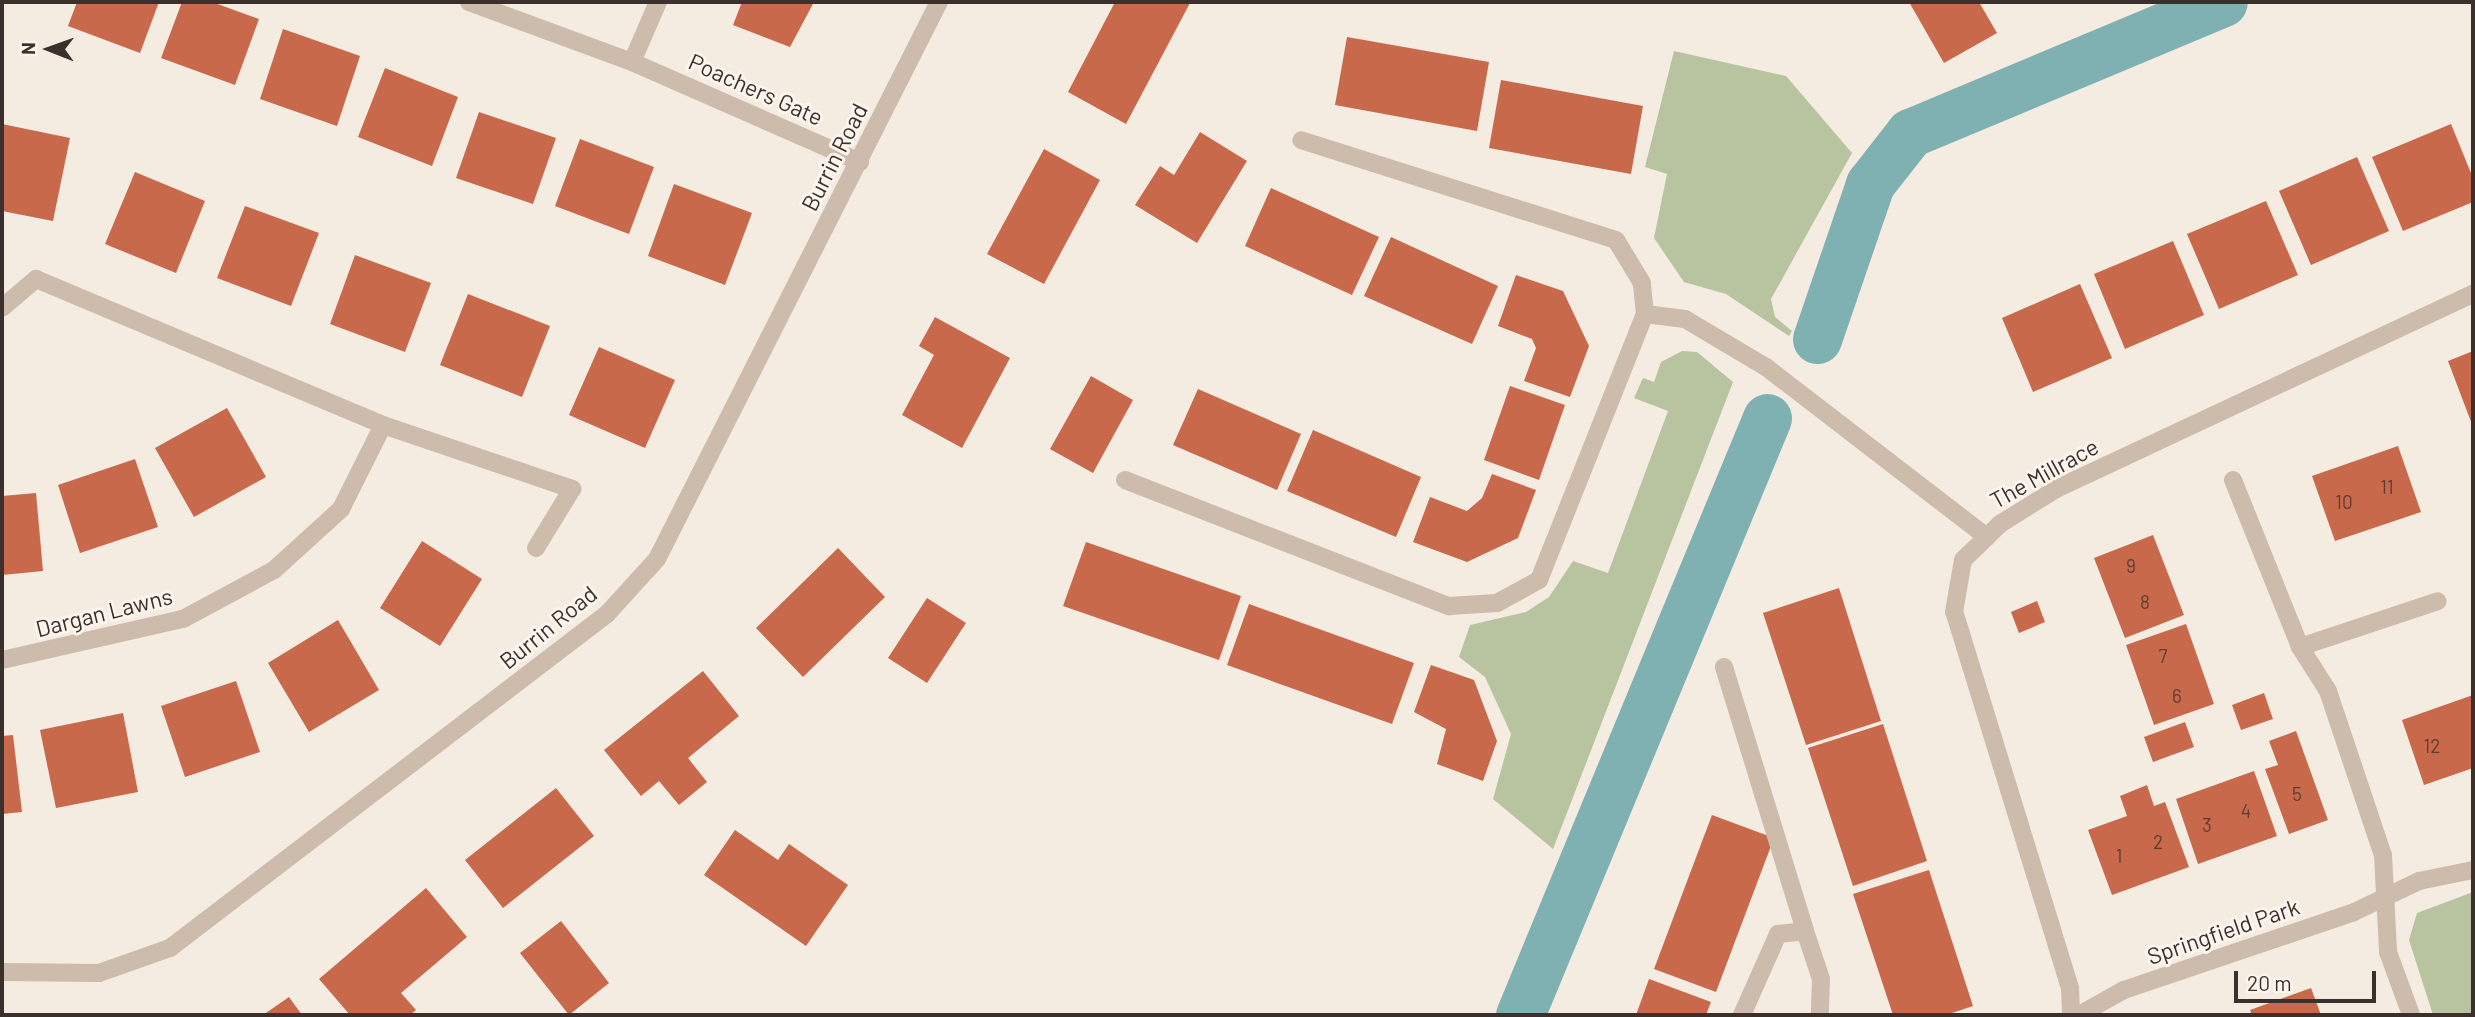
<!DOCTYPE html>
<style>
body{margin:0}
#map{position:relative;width:2475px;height:1017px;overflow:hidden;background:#f4ebe1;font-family:Barlow,sans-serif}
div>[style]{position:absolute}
.green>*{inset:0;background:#b8c4a0}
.canal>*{height:49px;margin:-24.5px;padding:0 24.5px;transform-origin:24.5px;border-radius:24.5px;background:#7fb0b2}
.building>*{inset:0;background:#c8694b}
.street>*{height:18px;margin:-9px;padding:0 9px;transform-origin:9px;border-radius:9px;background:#cdbbac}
span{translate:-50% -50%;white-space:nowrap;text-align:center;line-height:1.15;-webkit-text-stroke:6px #fbf5ee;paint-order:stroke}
.number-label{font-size:19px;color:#5e3e33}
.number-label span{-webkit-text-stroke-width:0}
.street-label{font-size:23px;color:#3b302b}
.frame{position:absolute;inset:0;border:4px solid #3b302b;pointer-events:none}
.north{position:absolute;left:14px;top:14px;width:70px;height:70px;-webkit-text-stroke:5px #fbf5ee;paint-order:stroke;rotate:271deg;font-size:19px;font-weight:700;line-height:28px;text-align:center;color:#3b302b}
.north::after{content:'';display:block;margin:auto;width:24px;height:32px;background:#3b302b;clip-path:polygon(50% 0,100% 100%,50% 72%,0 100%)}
.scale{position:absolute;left:2234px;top:971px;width:142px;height:32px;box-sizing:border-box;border:4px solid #3b302b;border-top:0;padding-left:9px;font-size:21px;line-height:24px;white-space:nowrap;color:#3b302b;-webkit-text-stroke:5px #fbf5ee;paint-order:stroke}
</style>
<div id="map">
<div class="green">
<i style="clip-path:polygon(1674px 51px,1786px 76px,1852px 153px,1771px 299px,1775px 317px,1792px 331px,1789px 336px,1726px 294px,1684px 282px,1654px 238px,1667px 174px,1645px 167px)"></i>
<i style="clip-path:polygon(1682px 351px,1697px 352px,1733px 382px,1553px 849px,1493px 799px,1511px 734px,1485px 677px,1459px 657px,1470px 625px,1526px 612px,1549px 597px,1573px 561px,1608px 573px,1668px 411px,1634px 398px,1643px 378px,1654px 382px,1661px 362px)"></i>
<i style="clip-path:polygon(2473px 892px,2473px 1015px,2433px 1015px,2409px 940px,2417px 913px)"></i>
</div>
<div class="canal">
<i style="left:1817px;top:339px;width:164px;rotate:-71.1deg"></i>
<i style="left:1870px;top:184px;width:65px;rotate:-51.9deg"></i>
<i style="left:1910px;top:133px;width:339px;rotate:-22.7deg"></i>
<i style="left:1520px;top:1015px;width:646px;rotate:-67.52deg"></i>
</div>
<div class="building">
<i style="clip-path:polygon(77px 2px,159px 2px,140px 53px,68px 26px)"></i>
<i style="clip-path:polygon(182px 2px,212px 2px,259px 19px,235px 85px,161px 58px)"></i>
<i style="clip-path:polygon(742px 2px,814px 2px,790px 47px,733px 25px)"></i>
<i style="clip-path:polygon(1115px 2px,1190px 3px,1126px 124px,1068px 92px)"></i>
<i style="clip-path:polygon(1909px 2px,1979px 2px,1997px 33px,1944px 63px)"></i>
<i style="clip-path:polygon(283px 29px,360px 56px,337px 126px,260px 99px)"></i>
<i style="clip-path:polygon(1347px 37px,1489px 62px,1477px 131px,1335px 105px)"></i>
<i style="clip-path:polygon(385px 68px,458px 97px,432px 166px,358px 137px)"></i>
<i style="clip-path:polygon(1501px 80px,1643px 106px,1631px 174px,1489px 148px)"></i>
<i style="clip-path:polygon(479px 112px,556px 138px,533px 204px,456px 178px)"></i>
<i style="clip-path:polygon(2px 124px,70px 138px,53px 221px,2px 211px)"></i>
<i style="clip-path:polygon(2451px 124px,2473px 178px,2473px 202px,2403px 231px,2372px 157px)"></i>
<i style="clip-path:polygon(1200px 132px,1247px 161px,1197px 243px,1135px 205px,1160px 166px,1174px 175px)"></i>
<i style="clip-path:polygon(580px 139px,654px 167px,629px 234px,555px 206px)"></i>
<i style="clip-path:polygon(1044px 149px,1100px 180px,1044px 284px,987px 254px)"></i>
<i style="clip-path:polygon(2357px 157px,2389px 231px,2311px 265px,2279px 191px)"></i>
<i style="clip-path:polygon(135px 172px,205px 201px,176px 273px,105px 244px)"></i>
<i style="clip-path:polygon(674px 184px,752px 213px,725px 285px,648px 256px)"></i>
<i style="clip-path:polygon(1271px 188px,1379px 237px,1352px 295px,1245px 246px)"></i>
<i style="clip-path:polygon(2266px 201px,2298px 275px,2219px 309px,2187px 234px)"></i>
<i style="clip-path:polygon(245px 206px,319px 233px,291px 306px,217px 278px)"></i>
<i style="clip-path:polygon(1391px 237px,1498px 286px,1472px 344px,1364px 296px)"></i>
<i style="clip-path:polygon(2173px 241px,2204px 315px,2125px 349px,2094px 274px)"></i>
<i style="clip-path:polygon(355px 255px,431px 283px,405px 352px,330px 324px)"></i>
<i style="clip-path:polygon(1516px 275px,1563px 291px,1589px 346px,1570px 397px,1524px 381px,1536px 348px,1532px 339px,1498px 326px)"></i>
<i style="clip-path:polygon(2080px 284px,2112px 358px,2033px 392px,2002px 318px)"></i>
<i style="clip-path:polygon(468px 294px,550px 326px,522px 397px,440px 365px)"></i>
<i style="clip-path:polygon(935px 317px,1010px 358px,962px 448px,902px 415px,934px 355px,919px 346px)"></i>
<i style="clip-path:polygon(599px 347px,675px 380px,645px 448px,569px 415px)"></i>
<i style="clip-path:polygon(2473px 351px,2473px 427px,2448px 361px)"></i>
<i style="clip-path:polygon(1091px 376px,1133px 400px,1093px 473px,1050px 449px)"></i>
<i style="clip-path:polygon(1510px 386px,1565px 405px,1539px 480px,1484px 460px)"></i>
<i style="clip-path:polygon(1198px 389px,1301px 434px,1277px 490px,1173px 445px)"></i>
<i style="clip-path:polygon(227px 408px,266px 477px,194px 517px,155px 448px)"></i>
<i style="clip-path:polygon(1313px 430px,1421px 477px,1396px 537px,1287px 491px)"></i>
<i style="clip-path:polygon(2398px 446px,2421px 512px,2335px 541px,2312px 476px)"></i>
<i style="clip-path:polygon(135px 459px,158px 527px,80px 553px,58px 485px)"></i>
<i style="clip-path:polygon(1492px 474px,1536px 490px,1518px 538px,1467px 562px,1413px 542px,1430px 497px,1467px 511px,1482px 498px)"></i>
<i style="clip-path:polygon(36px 493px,43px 571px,2px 575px,2px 496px)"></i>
<i style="clip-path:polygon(2153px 535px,2184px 615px,2125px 638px,2094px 558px)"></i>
<i style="clip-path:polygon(422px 541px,482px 579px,440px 646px,380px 608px)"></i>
<i style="clip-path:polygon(1086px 542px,1241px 596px,1219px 660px,1063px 606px)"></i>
<i style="clip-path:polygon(838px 548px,885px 597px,803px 677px,756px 628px)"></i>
<i style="clip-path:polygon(1839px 588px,1881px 721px,1806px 745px,1763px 613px)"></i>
<i style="clip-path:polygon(927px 598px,966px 623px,927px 683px,888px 658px)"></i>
<i style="clip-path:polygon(2037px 601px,2045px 622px,2019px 633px,2011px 612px)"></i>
<i style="clip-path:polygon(1249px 604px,1414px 663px,1392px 724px,1227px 665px)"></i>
<i style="clip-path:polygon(338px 620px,379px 690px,309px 732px,268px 663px)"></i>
<i style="clip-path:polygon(2186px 624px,2214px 704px,2154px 725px,2126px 645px)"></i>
<i style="clip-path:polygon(1431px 665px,1474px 680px,1497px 741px,1483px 781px,1437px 764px,1446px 729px,1414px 712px)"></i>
<i style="clip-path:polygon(703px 671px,739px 716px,688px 758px,707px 782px,679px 805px,659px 781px,641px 796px,604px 750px)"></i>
<i style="clip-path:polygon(236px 681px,260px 752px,185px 777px,161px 706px)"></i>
<i style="clip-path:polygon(2264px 693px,2273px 719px,2241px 730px,2232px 705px)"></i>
<i style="clip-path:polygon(2473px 695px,2473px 768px,2424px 785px,2402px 720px)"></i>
<i style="clip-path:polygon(123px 713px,138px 792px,56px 808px,40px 730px)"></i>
<i style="clip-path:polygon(2185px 722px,2194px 747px,2153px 762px,2144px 737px)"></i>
<i style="clip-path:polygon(1883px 724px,1927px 861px,1853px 886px,1808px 748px)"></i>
<i style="clip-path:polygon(2296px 731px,2328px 820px,2289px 834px,2265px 769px,2278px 765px,2269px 741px)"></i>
<i style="clip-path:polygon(13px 735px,22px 812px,2px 814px,2px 736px)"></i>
<i style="clip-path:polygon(2254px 771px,2277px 836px,2198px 864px,2176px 799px)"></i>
<i style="clip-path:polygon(2147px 785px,2154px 806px,2165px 802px,2189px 867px,2112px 895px,2088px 830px,2127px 816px,2120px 796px)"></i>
<i style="clip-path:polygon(556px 788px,594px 836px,503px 908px,465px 860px)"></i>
<i style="clip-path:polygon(1712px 815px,1774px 838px,1716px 992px,1654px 969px)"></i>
<i style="clip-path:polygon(735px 830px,778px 860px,789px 844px,848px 885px,806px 946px,704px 875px)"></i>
<i style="clip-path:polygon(1929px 870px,1973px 1006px,1946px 1015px,1893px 1015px,1853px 894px)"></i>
<i style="clip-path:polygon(426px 888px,467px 937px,401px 993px,416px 1010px,410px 1015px,350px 1015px,319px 979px)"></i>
<i style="clip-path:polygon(561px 921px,609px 983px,569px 1015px,520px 953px)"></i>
<i style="clip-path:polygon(1649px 979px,1711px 1002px,1706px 1015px,1636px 1015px)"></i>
<i style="clip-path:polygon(2311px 988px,2321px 1015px,2252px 1015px,2250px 1010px)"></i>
<i style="clip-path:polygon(289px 997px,302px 1015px,263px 1015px)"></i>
</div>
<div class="street">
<i style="left:469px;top:2px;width:174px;rotate:20.2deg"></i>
<i style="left:632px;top:62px;width:249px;rotate:23.7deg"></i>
<i style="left:632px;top:62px;width:65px;rotate:-66.6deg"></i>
<i style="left:2px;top:308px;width:45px;rotate:-40.5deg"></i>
<i style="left:36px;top:279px;width:376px;rotate:22.8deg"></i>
<i style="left:383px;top:425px;width:200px;rotate:18.7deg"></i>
<i style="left:572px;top:489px;width:69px;rotate:121.4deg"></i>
<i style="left:1645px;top:314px;width:40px;rotate:7.1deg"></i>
<i style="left:1685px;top:319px;width:94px;rotate:30.7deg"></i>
<i style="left:1766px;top:367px;width:279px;rotate:37.6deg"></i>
<i style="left:1125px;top:480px;width:348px;rotate:21.3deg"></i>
<i style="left:1449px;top:606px;width:48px;rotate:-3.6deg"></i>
<i style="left:1497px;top:603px;width:48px;rotate:-28.7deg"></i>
<i style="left:1539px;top:580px;width:286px;rotate:-68.3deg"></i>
<i style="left:1645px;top:314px;width:31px;rotate:-96deg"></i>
<i style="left:1642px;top:283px;width:50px;rotate:-121.2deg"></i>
<i style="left:1616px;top:240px;width:330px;rotate:-162.4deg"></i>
<i style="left:2233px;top:480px;width:180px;rotate:68.1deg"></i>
<i style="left:2300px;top:647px;width:52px;rotate:57.5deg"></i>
<i style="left:2328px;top:691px;width:173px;rotate:71.5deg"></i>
<i style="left:2383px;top:855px;width:97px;rotate:87deg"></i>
<i style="left:2388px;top:952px;width:67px;rotate:69.9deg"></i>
<i style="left:2300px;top:647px;width:145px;rotate:-18.4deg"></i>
<i style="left:2px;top:660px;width:186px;rotate:-12.8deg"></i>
<i style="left:183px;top:619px;width:103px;rotate:-28.3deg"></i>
<i style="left:274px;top:570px;width:91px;rotate:-42.3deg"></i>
<i style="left:341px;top:509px;width:94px;rotate:-63.4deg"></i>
<i style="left:1724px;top:667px;width:276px;rotate:72.9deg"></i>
<i style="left:2px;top:972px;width:97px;rotate:0.6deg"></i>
<i style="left:99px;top:973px;width:75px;rotate:-19.4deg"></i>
<i style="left:170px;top:948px;width:550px;rotate:-37.39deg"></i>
<i style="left:607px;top:614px;width:74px;rotate:-47.7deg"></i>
<i style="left:657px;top:559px;width:624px;rotate:-63.15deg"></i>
<i style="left:1742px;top:1015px;width:89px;rotate:-66deg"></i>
<i style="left:1778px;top:934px;width:27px;rotate:-6deg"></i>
<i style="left:1805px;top:931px;width:51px;rotate:71.6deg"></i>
<i style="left:1821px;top:979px;width:36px;rotate:92deg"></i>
<i style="left:2071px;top:1015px;width:27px;rotate:-92deg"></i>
<i style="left:2070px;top:988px;width:393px;rotate:-107.1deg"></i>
<i style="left:1954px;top:612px;width:53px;rotate:-80.2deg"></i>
<i style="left:1963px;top:560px;width:52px;rotate:-44.2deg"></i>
<i style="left:2000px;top:524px;width:66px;rotate:-32deg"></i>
<i style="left:2056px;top:489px;width:460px;rotate:-25.1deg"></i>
<i style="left:2079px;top:1015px;width:51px;rotate:-29.1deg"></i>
<i style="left:2124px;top:990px;width:241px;rotate:-18.7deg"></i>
<i style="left:2352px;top:913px;width:74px;rotate:-25.5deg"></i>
<i style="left:2419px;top:881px;width:55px;rotate:-11.5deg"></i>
</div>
<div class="number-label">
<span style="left:2387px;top:487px">11</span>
<span style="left:2344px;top:502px">10</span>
<span style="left:2131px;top:566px">9</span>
<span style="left:2145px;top:602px">8</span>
<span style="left:2163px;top:656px">7</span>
<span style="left:2177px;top:696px">6</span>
<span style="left:2432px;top:746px">12</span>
<span style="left:2297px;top:794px">5</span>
<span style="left:2246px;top:811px">4</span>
<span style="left:2207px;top:825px">3</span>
<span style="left:2158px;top:842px">2</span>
<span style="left:2119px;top:856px">1</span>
</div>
<div class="street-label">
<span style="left:756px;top:89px;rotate:24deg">Poachers Gate</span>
<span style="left:834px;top:157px;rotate:-63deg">Burrin Road</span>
<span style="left:2044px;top:473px;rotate:-29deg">The Millrace</span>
<span style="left:104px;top:612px;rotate:-14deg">Dargan Lawns</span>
<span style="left:548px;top:627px;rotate:-39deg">Burrin Road</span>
<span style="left:2223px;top:931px;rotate:-19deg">Springfield Park</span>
</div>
<div class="frame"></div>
<div class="north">N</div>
<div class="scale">20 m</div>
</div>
